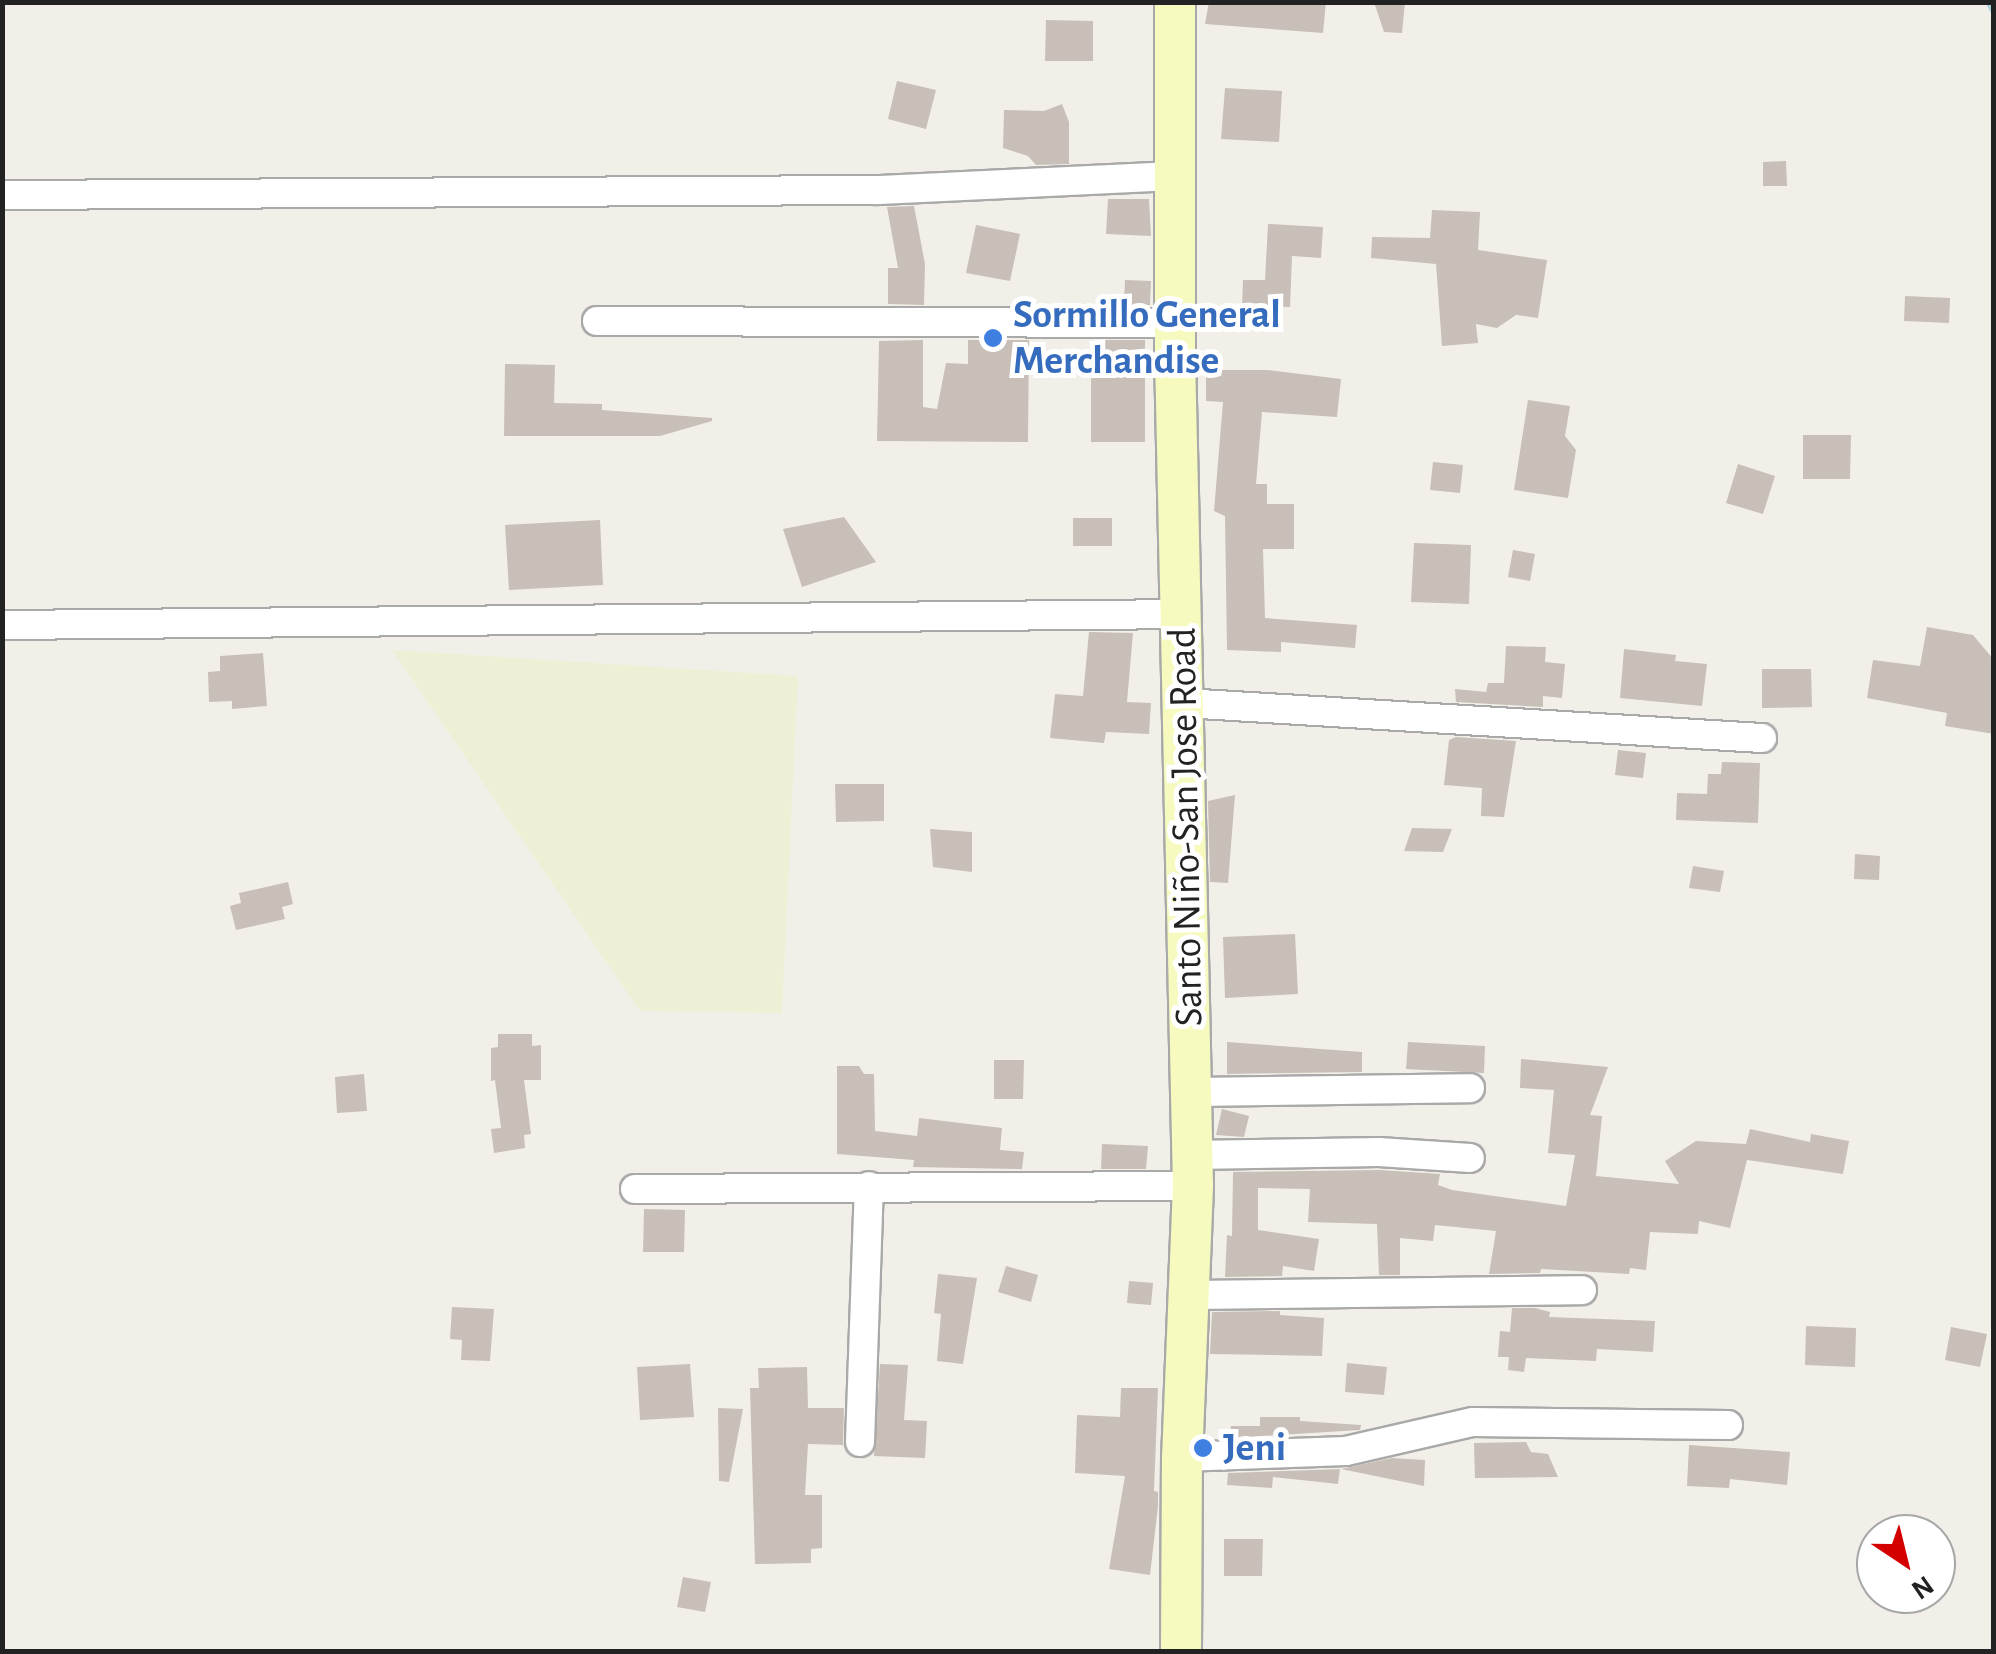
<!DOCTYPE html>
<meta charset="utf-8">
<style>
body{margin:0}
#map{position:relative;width:1996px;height:1654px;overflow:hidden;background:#f2efe9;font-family:"Alegreya Sans",sans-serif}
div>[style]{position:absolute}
.farmland>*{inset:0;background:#eef0d5}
.stream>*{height:9px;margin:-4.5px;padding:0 4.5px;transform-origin:4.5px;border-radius:4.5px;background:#aad3df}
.building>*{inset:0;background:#c7bfb8}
.roads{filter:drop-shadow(2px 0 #a9a9a9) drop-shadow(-2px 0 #a9a9a9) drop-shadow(0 2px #a9a9a9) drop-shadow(0 -2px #a9a9a9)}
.minor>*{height:28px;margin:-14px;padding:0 14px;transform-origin:14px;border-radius:14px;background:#fff}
.secondary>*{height:40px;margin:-20px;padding:0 20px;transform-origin:20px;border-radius:20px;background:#f7fabf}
.dots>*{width:28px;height:28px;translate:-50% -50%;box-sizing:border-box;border:5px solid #fff;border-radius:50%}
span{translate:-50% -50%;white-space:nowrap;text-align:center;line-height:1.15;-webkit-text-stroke:10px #fff;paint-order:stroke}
.shop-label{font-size:40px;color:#366cbe;font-weight:700}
.left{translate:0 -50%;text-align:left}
.street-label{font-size:40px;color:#222}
.frame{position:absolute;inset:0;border:5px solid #222;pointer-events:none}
.north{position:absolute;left:1856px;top:1514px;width:100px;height:100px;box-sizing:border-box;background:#fff;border:2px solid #a7a7a7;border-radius:50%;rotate:145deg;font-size:28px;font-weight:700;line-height:40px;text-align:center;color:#222}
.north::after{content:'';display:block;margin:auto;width:35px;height:45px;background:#d40000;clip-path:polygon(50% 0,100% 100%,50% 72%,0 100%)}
</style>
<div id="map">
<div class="farmland">
<i style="clip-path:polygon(392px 650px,798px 676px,782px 1013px,640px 1011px)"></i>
</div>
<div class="stream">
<i style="left:1990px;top:2px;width:9px;rotate:63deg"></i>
</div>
<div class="building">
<i style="clip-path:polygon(1209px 2px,1326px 2px,1323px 33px,1205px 24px)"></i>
<i style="clip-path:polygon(1374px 2px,1405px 2px,1402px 33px,1384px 32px)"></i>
<i style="clip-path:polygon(1046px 20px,1093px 21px,1093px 61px,1045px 61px)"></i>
<i style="clip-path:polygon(897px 81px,936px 90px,926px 129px,888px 119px)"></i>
<i style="clip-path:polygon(1225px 88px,1282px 91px,1279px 142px,1221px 139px)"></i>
<i style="clip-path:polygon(1062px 104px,1069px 122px,1069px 164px,1036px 165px,1028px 156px,1003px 148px,1004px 110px,1044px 111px)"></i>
<i style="clip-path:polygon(1786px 161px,1787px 186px,1763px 186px,1763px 162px)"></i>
<i style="clip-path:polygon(1108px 199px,1149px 199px,1151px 236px,1106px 234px)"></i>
<i style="clip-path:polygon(914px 206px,925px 264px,924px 305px,888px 304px,888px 268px,898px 268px,887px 207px)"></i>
<i style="clip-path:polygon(1432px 210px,1480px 212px,1478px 250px,1547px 260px,1538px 318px,1516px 315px,1497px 328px,1476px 324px,1478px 343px,1442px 346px,1436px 264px,1371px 258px,1372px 237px,1430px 238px)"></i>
<i style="clip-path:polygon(1268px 224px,1323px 227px,1321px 258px,1292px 256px,1290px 307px,1242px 306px,1243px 280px,1265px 280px)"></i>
<i style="clip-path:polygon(976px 225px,1020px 234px,1010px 281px,966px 273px)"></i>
<i style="clip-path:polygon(1125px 280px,1151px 281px,1150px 305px,1124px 305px)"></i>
<i style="clip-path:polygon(1905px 296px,1950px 298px,1949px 323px,1904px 321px)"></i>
<i style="clip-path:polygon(923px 340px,923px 407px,937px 409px,946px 363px,968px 364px,968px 340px,1029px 340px,1028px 442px,877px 441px,879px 341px)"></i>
<i style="clip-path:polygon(1091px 340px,1145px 340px,1145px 442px,1091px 442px)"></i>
<i style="clip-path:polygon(505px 364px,555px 365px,554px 403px,602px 404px,602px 410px,712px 418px,712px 421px,660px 436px,504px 436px)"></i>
<i style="clip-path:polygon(1206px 370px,1267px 370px,1341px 379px,1337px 417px,1262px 412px,1256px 484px,1267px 484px,1267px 504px,1294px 504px,1294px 549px,1263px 549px,1265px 618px,1357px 625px,1355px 648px,1281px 642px,1281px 652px,1227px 650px,1225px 516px,1214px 511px,1223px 402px,1206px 401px)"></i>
<i style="clip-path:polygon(1528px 400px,1570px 406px,1565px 436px,1576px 450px,1568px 498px,1514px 490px)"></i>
<i style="clip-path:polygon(1803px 435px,1851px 435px,1850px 479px,1803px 479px)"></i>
<i style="clip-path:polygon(1433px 462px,1463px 465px,1460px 493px,1430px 490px)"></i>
<i style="clip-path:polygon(1738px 464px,1775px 476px,1763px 514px,1726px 503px)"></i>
<i style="clip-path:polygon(844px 517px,876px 562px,802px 587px,783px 529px)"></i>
<i style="clip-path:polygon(1073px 518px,1112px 518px,1112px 546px,1073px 546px)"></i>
<i style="clip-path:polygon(600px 520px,603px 585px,509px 590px,505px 525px)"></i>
<i style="clip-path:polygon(1414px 543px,1471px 545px,1469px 604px,1411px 602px)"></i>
<i style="clip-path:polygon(1513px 550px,1535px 554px,1530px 581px,1508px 577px)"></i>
<i style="clip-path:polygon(1927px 627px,1973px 635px,1994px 660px,1994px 734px,1945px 726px,1947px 713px,1867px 698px,1873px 660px,1920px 666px)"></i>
<i style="clip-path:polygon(1089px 632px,1133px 633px,1127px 702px,1151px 703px,1149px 734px,1106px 732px,1104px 743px,1050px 738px,1055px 694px,1083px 696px)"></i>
<i style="clip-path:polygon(1506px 646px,1546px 647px,1545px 662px,1565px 664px,1562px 698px,1543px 696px,1543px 707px,1456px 702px,1455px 689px,1486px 692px,1488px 683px,1504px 683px)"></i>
<i style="clip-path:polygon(1624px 649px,1676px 655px,1675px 661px,1707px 664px,1702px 706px,1620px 698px)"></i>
<i style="clip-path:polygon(263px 653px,267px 706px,232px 709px,232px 701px,209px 702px,208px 672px,220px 671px,220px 656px)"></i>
<i style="clip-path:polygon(1762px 669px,1811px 669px,1812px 707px,1762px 708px)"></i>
<i style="clip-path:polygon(1456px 737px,1516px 741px,1504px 817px,1481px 816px,1482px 788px,1444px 785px,1449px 740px)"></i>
<i style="clip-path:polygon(1618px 750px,1646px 753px,1643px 778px,1615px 775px)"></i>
<i style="clip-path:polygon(1722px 762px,1760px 763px,1758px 823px,1676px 820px,1677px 793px,1707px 794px,1708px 774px,1721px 774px)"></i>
<i style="clip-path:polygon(835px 784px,884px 784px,884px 821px,836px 822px)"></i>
<i style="clip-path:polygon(1235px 795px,1228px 883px,1210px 882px,1208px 801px)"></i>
<i style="clip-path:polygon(1412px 828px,1452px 829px,1443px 852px,1404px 851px)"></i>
<i style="clip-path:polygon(930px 829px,972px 832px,972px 872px,933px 867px)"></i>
<i style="clip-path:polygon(1855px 854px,1880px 856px,1879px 880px,1854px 879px)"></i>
<i style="clip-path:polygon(1693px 866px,1724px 871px,1720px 892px,1689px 888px)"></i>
<i style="clip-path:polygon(288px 882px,293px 904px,282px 907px,285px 919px,236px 930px,230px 906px,241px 903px,239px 893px)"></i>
<i style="clip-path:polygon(1295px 934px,1298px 994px,1225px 998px,1223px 937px)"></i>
<i style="clip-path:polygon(498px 1034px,532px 1034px,532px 1046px,541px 1045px,541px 1080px,524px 1080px,531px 1134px,524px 1135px,525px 1148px,494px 1153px,491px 1129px,501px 1128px,495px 1080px,491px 1081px,491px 1048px,498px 1047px)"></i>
<i style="clip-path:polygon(1227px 1042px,1362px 1052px,1362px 1072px,1227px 1074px)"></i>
<i style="clip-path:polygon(1408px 1042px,1485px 1046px,1484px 1073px,1406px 1069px)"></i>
<i style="clip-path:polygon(1521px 1059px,1608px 1067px,1590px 1115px,1602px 1116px,1596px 1176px,1679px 1184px,1665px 1161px,1696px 1141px,1746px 1144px,1750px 1129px,1810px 1142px,1811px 1134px,1849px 1141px,1843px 1174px,1747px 1160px,1730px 1228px,1699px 1221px,1698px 1234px,1650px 1232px,1646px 1270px,1630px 1268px,1629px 1274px,1541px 1269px,1540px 1273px,1489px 1274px,1496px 1231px,1435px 1225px,1433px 1241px,1400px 1238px,1400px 1275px,1379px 1275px,1377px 1224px,1308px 1222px,1310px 1189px,1258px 1188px,1258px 1230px,1319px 1239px,1314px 1271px,1283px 1266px,1282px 1276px,1225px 1277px,1227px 1235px,1232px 1236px,1233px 1172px,1379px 1170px,1440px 1174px,1438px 1185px,1452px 1190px,1566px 1206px,1575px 1155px,1548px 1153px,1554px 1090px,1520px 1088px)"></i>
<i style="clip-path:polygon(994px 1060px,1024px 1060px,1023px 1099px,994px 1099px)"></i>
<i style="clip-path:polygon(837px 1066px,859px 1066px,864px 1074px,874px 1074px,875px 1131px,917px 1136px,919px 1118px,1002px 1128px,1000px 1150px,1024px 1152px,1022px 1169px,913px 1167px,914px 1160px,837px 1154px)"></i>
<i style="clip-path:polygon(364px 1074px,367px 1111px,337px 1113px,335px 1077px)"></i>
<i style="clip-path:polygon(1222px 1109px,1249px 1116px,1244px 1137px,1216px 1135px)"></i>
<i style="clip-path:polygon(1102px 1144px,1148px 1146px,1146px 1169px,1101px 1169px)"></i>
<i style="clip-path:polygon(644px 1209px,685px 1210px,684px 1252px,643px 1252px)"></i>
<i style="clip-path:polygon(1006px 1266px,1038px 1275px,1031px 1302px,998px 1292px)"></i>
<i style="clip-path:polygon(938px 1274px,977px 1278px,963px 1364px,937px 1361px,941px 1314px,934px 1313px)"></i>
<i style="clip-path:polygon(1129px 1281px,1153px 1283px,1151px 1305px,1127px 1303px)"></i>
<i style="clip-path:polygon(452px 1307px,494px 1309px,490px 1361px,461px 1360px,462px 1340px,450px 1339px)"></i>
<i style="clip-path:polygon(1512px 1308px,1535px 1308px,1550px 1312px,1549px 1317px,1655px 1321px,1653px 1352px,1597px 1349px,1596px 1361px,1526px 1358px,1524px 1372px,1508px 1370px,1509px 1357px,1498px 1357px,1500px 1331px,1510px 1332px)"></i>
<i style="clip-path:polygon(1280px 1311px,1280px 1315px,1324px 1318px,1322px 1356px,1210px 1354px,1212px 1312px)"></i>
<i style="clip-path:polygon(1806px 1326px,1856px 1328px,1855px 1367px,1805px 1365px)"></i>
<i style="clip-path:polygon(1951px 1327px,1987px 1334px,1980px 1367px,1945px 1360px)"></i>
<i style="clip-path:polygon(1347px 1363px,1387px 1367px,1384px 1395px,1345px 1392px)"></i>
<i style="clip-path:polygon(690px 1364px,694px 1417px,640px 1420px,637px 1367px)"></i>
<i style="clip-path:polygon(880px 1364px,908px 1365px,904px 1420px,927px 1421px,925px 1458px,874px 1456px)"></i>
<i style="clip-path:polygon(807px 1367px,808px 1408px,844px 1408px,843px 1445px,808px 1444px,805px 1495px,822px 1495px,822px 1548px,811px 1549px,811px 1563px,755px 1564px,750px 1388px,759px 1388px,758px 1368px)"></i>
<i style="clip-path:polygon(1121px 1388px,1158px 1388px,1154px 1491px,1158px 1492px,1158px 1506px,1150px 1575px,1109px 1569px,1125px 1476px,1075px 1473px,1077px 1415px,1120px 1417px)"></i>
<i style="clip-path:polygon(718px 1408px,743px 1409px,729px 1482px,719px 1481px)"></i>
<i style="clip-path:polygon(1260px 1417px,1300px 1417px,1300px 1421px,1361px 1425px,1360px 1430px,1230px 1438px,1231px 1426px,1260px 1426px)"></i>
<i style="clip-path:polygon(1526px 1442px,1531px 1452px,1548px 1454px,1558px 1477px,1475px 1478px,1474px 1443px)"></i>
<i style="clip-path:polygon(1689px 1445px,1790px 1452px,1787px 1485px,1730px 1479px,1729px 1488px,1687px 1486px)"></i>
<i style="clip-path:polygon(1392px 1458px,1425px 1460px,1424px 1486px,1341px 1469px)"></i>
<i style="clip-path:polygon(1340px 1469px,1338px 1484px,1273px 1477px,1272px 1488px,1227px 1485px,1228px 1473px)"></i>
<i style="clip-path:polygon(1224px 1539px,1263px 1539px,1262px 1576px,1224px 1576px)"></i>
<i style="clip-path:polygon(683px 1577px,711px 1582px,705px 1612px,677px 1607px)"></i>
</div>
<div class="roads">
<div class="minor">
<i style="left:2px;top:195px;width:876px;rotate:-0.33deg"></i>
<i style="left:878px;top:190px;width:298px;rotate:-2.7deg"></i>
<i style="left:597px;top:321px;width:580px;rotate:0.2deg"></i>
<i style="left:2px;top:625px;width:1181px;rotate:-0.53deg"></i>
<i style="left:1184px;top:703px;width:579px;rotate:3.47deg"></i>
<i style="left:1191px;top:1092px;width:279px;rotate:-0.8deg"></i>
<i style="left:1192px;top:1155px;width:187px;rotate:-0.9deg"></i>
<i style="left:1379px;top:1152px;width:91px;rotate:3.8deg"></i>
<i style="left:635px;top:1189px;width:558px;rotate:-0.31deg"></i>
<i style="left:1187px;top:1295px;width:395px;rotate:-0.7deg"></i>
<i style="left:860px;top:1442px;width:256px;rotate:-88deg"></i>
<i style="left:1182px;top:1457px;width:164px;rotate:-2.1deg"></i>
<i style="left:1346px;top:1451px;width:130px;rotate:-12.9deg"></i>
<i style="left:1473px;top:1422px;width:255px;rotate:0.7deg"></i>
</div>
<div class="secondary">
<i style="left:1175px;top:2px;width:352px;rotate:90deg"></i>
<i style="left:1175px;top:354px;width:832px;rotate:88.76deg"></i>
<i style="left:1193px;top:1186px;width:271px;rotate:92.3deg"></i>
<i style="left:1182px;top:1457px;width:195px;rotate:90.3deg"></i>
</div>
</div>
<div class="dots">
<i style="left:993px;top:338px;background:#3f7fe0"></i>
<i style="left:1203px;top:1448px;background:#3f7fe0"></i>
</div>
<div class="shop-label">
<span class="left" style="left:1013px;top:338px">Sormillo General<br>Merchandise</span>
<span class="left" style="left:1223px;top:1448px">Jeni</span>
</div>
<div class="street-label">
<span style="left:1186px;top:827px;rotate:-91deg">Santo Niño-San Jose Road</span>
</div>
<div class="frame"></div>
<div class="north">N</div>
</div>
